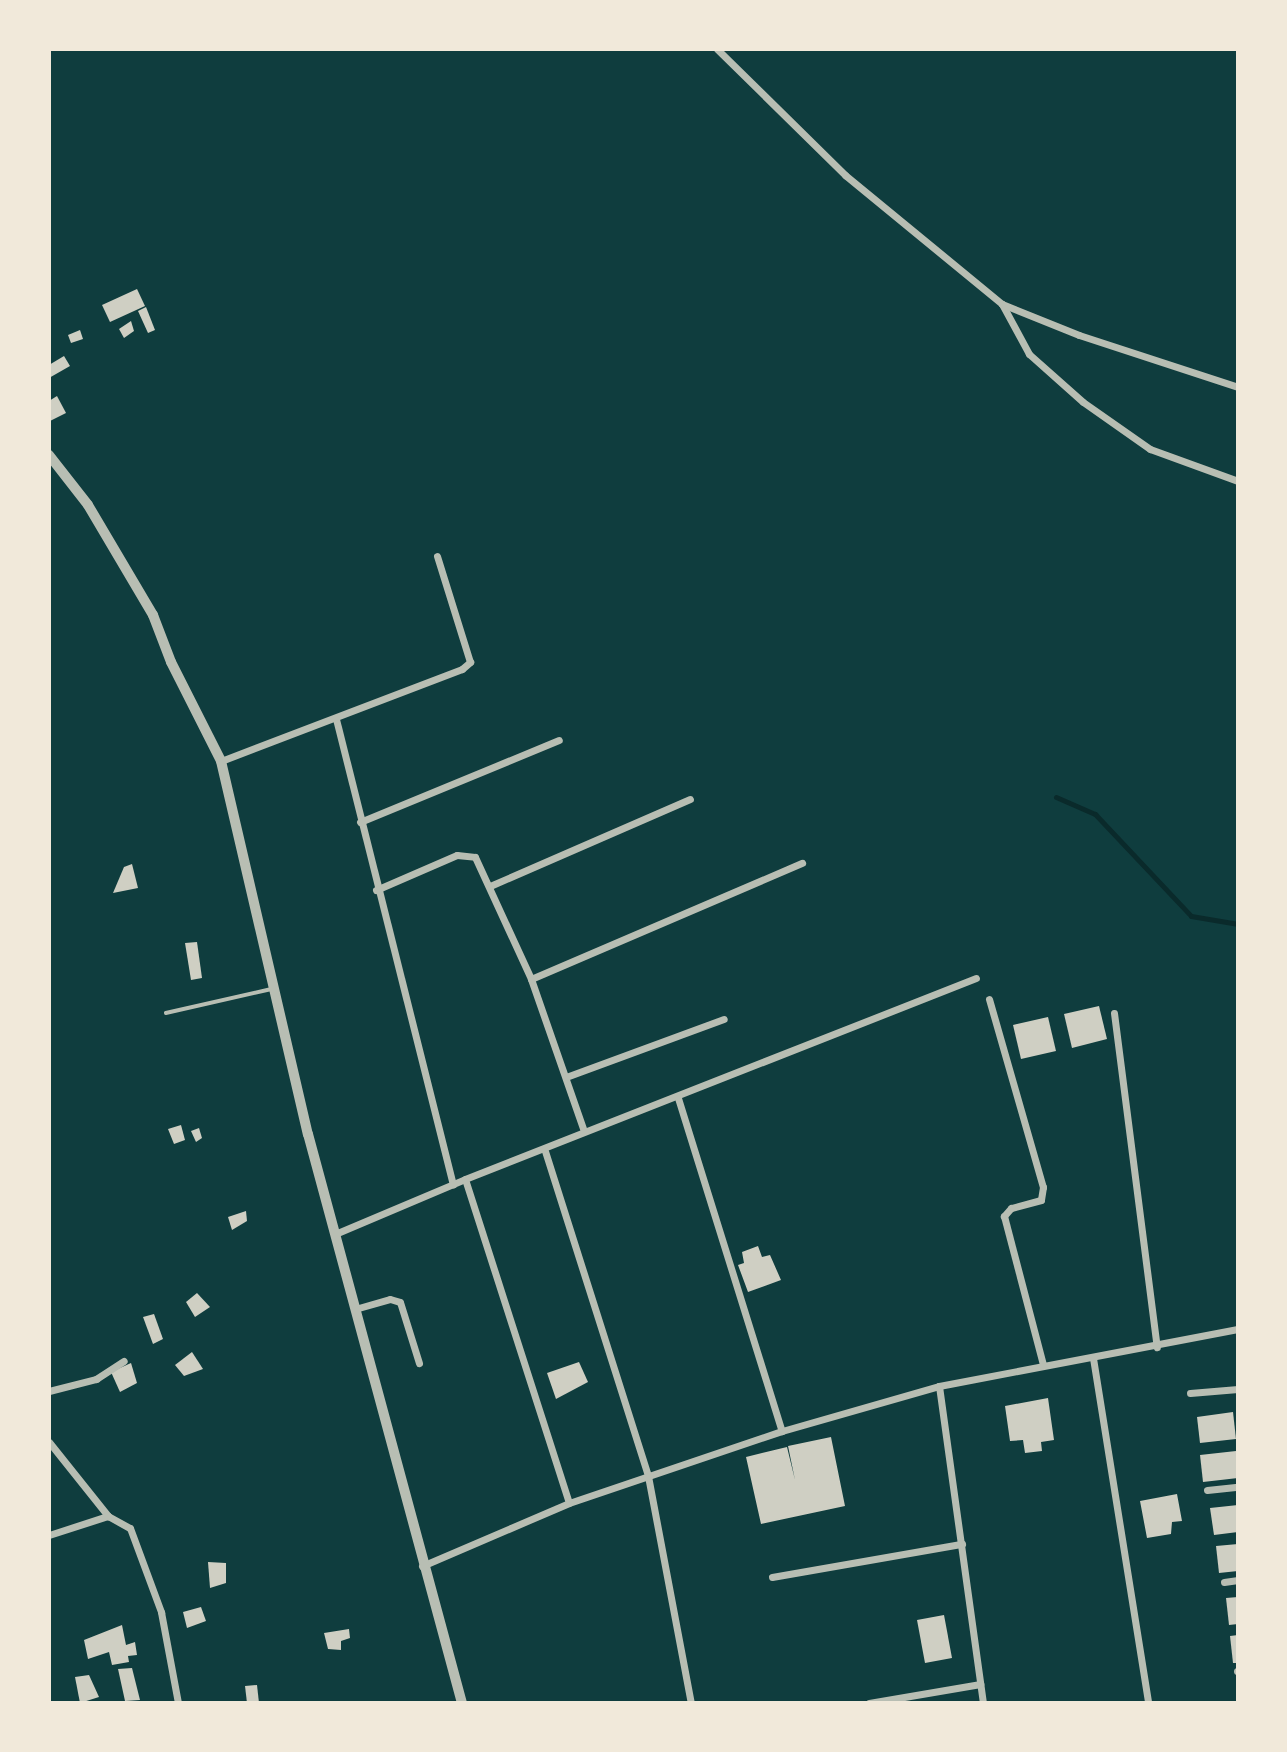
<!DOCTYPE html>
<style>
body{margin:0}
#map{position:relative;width:1287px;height:1752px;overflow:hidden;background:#0f3d3e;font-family:Raleway,sans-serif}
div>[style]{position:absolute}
.stream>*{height:5px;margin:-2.5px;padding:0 2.5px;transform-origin:2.5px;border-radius:2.5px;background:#0a2a2b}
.building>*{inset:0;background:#cfcfc3}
.service>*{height:3.5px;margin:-1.75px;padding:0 1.75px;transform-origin:1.75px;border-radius:1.75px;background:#b8beb3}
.minor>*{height:7px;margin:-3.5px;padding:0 3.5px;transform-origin:3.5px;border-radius:3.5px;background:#b8beb3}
.tertiary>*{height:10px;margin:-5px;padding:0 5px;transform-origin:5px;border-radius:5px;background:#b8beb3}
span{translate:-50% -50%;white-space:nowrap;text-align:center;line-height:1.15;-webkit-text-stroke:5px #f1e9da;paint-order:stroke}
.frame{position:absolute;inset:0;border:51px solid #f1e9da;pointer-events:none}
</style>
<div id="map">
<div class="stream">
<i style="left:1056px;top:797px;width:43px;rotate:23.6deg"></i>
<i style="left:1095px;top:814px;width:140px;rotate:46.7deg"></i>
<i style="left:1191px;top:916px;width:48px;rotate:9.7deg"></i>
</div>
<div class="building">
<i style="clip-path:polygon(137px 289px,145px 306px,110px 322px,102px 305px)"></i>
<i style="clip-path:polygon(146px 307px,155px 330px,148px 333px,138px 311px)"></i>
<i style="clip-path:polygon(131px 321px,134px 331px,124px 338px,119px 329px)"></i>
<i style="clip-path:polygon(80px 330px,83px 339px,71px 343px,68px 335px)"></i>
<i style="clip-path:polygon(64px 356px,70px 366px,49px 378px,49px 365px)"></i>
<i style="clip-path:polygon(57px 396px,66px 413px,50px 421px,49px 401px)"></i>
<i style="clip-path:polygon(132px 864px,138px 888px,113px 893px,124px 867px)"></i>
<i style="clip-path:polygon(197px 942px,202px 978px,191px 980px,185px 943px)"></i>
<i style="clip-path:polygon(1099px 1006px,1107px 1039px,1072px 1048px,1064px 1014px)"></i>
<i style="clip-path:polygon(1048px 1017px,1056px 1051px,1021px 1059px,1013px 1025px)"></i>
<i style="clip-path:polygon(181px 1125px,185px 1140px,174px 1144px,168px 1129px)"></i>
<i style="clip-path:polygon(199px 1128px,202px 1138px,196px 1142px,191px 1131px)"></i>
<i style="clip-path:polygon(246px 1211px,247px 1221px,232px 1230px,228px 1217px)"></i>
<i style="clip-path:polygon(758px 1246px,762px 1257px,770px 1255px,781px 1280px,748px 1292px,738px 1265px,744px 1263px,742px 1252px)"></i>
<i style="clip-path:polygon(197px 1293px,210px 1307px,195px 1317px,186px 1302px)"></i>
<i style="clip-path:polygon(154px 1314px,163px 1339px,153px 1344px,143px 1317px)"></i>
<i style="clip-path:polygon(192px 1352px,203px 1369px,184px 1376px,175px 1365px)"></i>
<i style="clip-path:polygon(579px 1362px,588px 1382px,556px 1399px,547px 1373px)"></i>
<i style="clip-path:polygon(131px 1363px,137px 1383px,120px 1392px,111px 1372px)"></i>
<i style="clip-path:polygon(1048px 1398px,1054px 1440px,1041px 1442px,1042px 1451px,1025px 1453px,1023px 1440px,1010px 1441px,1005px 1406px)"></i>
<i style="clip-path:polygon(1233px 1412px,1236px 1439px,1200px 1443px,1197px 1417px)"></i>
<i style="clip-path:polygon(831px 1437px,845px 1506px,761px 1524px,746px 1457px,787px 1447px,795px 1480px,788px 1446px)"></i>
<i style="clip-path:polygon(1236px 1451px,1238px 1478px,1203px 1482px,1200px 1455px)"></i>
<i style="clip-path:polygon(1177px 1494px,1182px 1521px,1172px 1522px,1171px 1534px,1147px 1538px,1140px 1501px)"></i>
<i style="clip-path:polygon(1238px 1505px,1238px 1532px,1214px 1535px,1210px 1508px)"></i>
<i style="clip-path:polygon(1238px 1544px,1238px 1571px,1219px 1573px,1216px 1546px)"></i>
<i style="clip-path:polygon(208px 1562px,226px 1563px,226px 1583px,210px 1588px)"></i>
<i style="clip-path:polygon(1238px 1597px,1238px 1624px,1229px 1625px,1226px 1598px)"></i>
<i style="clip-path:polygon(201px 1607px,206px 1621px,187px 1628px,183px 1612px)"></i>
<i style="clip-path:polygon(944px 1615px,952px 1658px,925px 1663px,917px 1620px)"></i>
<i style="clip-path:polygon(122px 1625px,126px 1645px,135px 1642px,137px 1655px,128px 1656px,129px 1662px,112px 1665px,109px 1652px,88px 1659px,84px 1640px)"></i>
<i style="clip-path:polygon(349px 1629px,350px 1638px,341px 1641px,341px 1650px,328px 1649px,324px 1633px)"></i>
<i style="clip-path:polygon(1238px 1635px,1238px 1663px,1233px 1663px,1230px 1636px)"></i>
<i style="clip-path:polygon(132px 1668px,140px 1700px,125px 1701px,118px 1669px)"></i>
<i style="clip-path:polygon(89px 1675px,99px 1697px,80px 1703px,75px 1677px)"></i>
<i style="clip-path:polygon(257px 1685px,259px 1703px,247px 1703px,245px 1686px)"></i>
</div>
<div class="service">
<i style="left:166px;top:1013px;width:109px;rotate:-12.8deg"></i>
</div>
<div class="minor">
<i style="left:717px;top:49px;width:180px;rotate:44.5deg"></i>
<i style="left:845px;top:175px;width:203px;rotate:39.4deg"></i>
<i style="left:1002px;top:304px;width:57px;rotate:61.6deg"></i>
<i style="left:1029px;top:354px;width:72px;rotate:41.6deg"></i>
<i style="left:1083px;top:402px;width:82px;rotate:35deg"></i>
<i style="left:1150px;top:449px;width:94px;rotate:20deg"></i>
<i style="left:1002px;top:304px;width:83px;rotate:21.9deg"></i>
<i style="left:1079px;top:335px;width:167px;rotate:18.1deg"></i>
<i style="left:336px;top:719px;width:480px;rotate:75.9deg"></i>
<i style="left:221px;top:761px;width:258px;rotate:-20.9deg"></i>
<i style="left:462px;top:669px;width:11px;rotate:-41deg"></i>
<i style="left:470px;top:662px;width:111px;rotate:-107.3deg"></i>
<i style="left:360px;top:822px;width:215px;rotate:-22.4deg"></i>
<i style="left:490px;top:886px;width:218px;rotate:-23.5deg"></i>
<i style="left:376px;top:890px;width:88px;rotate:-23.4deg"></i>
<i style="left:457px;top:855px;width:18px;rotate:6deg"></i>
<i style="left:475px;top:857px;width:134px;rotate:65.3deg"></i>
<i style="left:531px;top:979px;width:161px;rotate:70.8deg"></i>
<i style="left:531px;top:979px;width:295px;rotate:-23.2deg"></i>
<i style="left:989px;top:999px;width:196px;rotate:74deg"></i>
<i style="left:1043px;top:1187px;width:13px;rotate:99deg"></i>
<i style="left:1041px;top:1200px;width:31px;rotate:165deg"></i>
<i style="left:1011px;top:1208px;width:11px;rotate:131deg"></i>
<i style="left:1004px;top:1216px;width:154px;rotate:75.3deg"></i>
<i style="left:1114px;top:1013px;width:337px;rotate:82.7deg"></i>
<i style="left:566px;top:1077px;width:168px;rotate:-20.2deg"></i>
<i style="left:678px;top:1098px;width:349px;rotate:72.7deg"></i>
<i style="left:545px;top:1151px;width:341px;rotate:72.4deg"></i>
<i style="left:648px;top:1476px;width:231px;rotate:79.3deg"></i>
<i style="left:465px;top:1179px;width:340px;rotate:72.2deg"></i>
<i style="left:335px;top:1234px;width:141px;rotate:-22.9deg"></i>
<i style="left:465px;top:1179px;width:549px;rotate:-21.47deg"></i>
<i style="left:355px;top:1309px;width:36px;rotate:-16deg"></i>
<i style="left:390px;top:1299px;width:10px;rotate:17deg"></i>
<i style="left:400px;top:1302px;width:64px;rotate:72.7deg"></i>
<i style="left:1093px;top:1358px;width:349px;rotate:80.9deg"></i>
<i style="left:939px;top:1386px;width:320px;rotate:82.1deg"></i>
<i style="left:49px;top:1391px;width:49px;rotate:-14.3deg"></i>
<i style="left:96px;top:1379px;width:33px;rotate:-33deg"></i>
<i style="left:1190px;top:1393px;width:48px;rotate:-4.8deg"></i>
<i style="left:49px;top:1442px;width:95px;rotate:51.4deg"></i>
<i style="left:108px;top:1516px;width:25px;rotate:29deg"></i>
<i style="left:130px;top:1528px;width:90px;rotate:69.7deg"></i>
<i style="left:161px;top:1612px;width:93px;rotate:79.4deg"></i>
<i style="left:1207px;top:1490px;width:31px;rotate:-6deg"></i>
<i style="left:49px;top:1535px;width:62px;rotate:-17.9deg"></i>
<i style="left:422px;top:1566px;width:160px;rotate:-23.2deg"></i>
<i style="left:569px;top:1503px;width:225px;rotate:-18.7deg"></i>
<i style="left:782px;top:1431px;width:163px;rotate:-16deg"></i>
<i style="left:939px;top:1386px;width:304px;rotate:-10.8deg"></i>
<i style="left:772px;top:1577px;width:193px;rotate:-9.9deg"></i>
<i style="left:1224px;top:1582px;width:14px;rotate:-8deg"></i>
<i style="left:1237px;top:1671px;width:1px"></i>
<i style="left:869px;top:1703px;width:113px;rotate:-9.7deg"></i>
</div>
<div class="tertiary">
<i style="left:49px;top:455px;width:63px;rotate:52deg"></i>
<i style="left:88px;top:505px;width:128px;rotate:59.4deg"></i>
<i style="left:153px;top:615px;width:50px;rotate:69deg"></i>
<i style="left:171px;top:662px;width:111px;rotate:63.2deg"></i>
<i style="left:221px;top:761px;width:383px;rotate:76.9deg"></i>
<i style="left:308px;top:1134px;width:589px;rotate:74.86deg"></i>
</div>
<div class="frame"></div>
</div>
